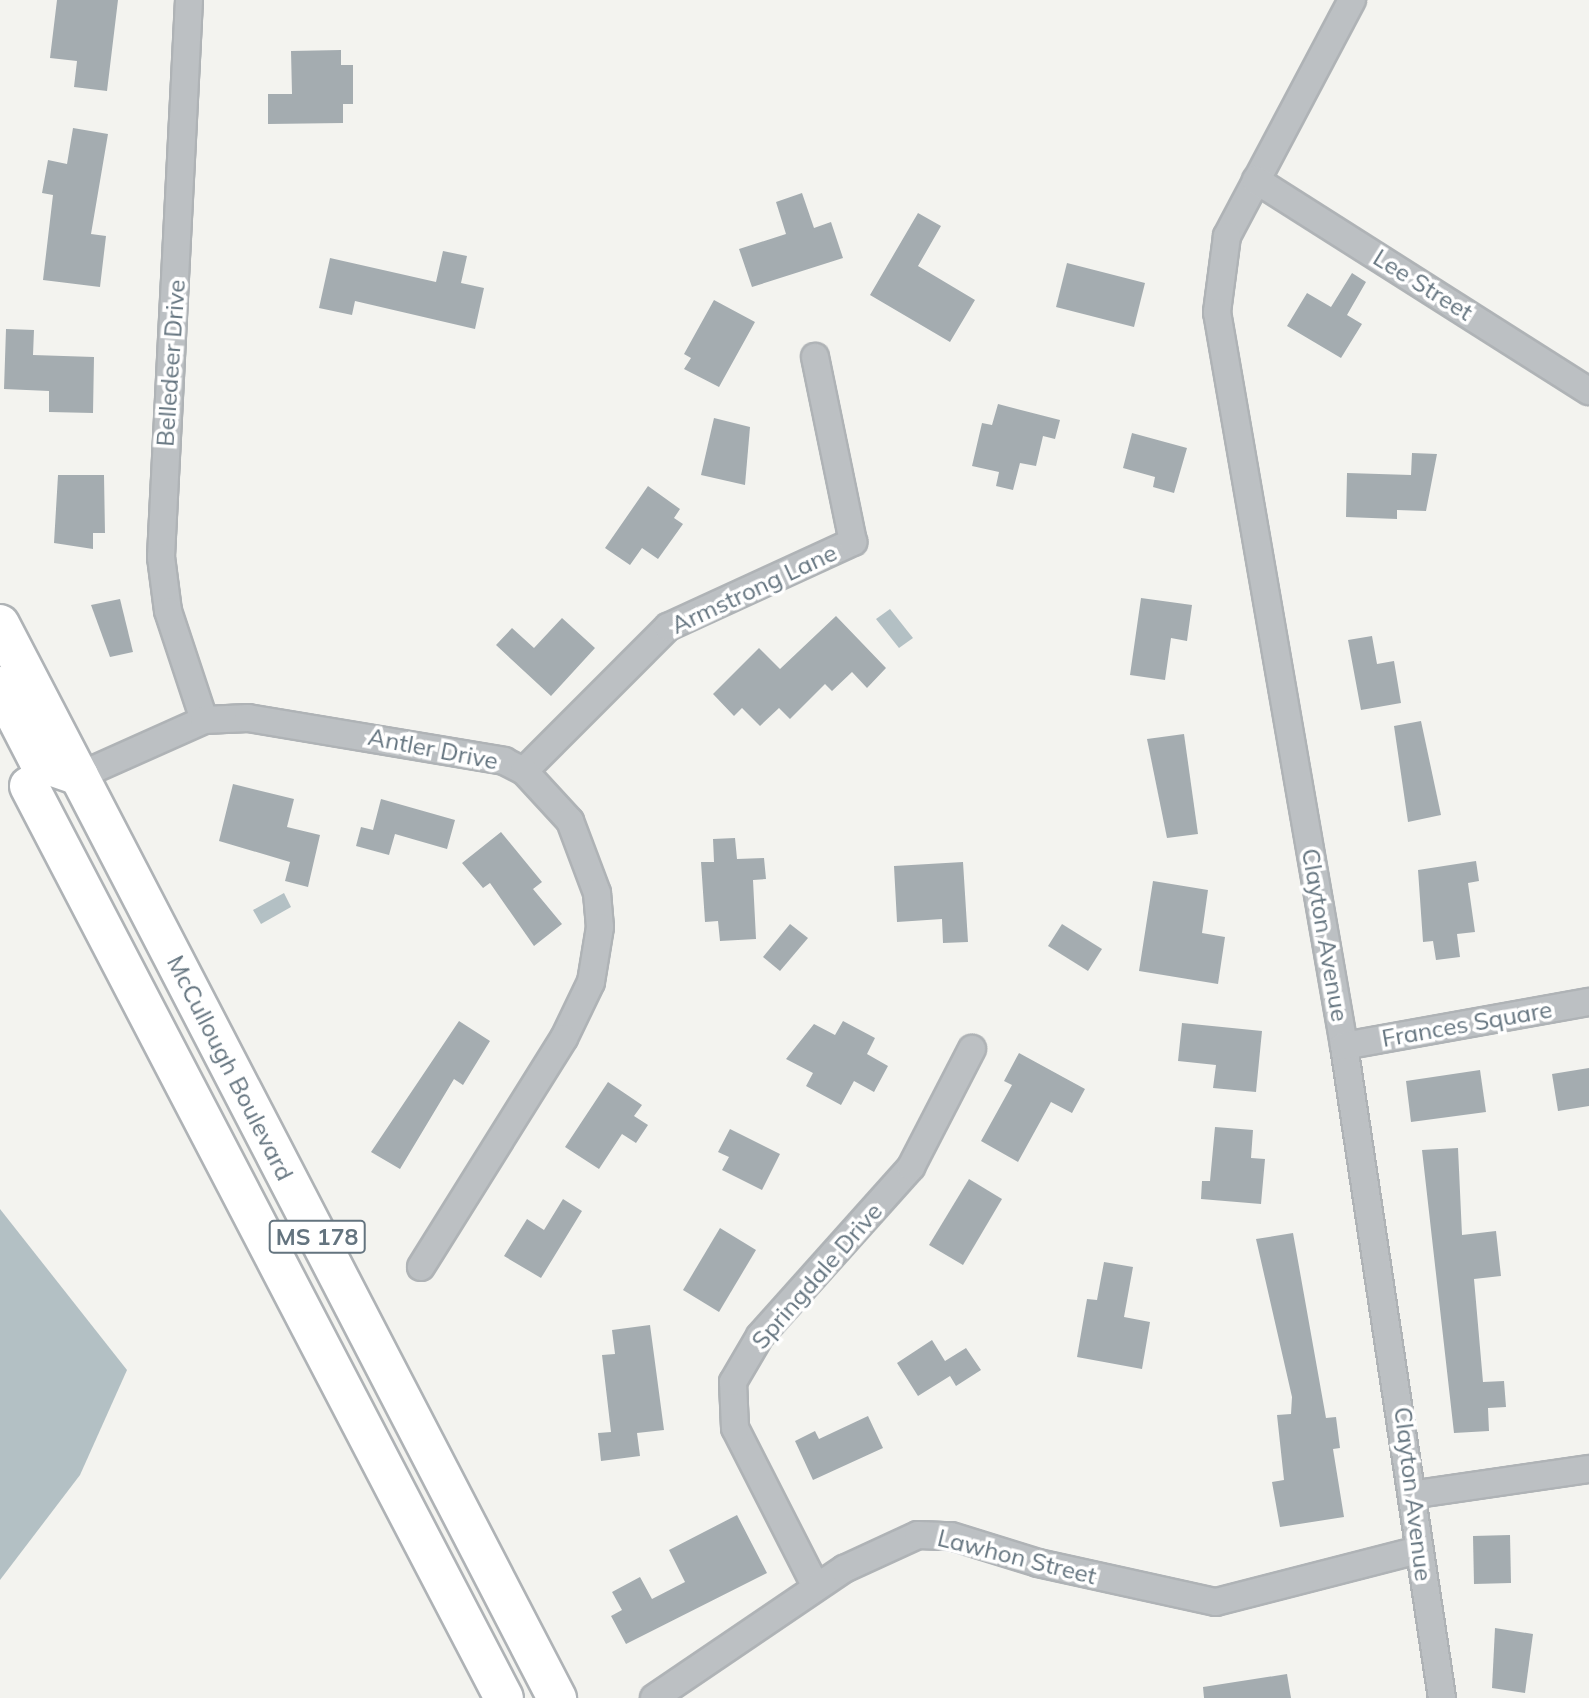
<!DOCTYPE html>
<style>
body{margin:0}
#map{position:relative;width:1589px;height:1698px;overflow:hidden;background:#f3f3ef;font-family:Mulish,sans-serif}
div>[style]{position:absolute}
.water>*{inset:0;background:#b3c0c4}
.building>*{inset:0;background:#a4acb0}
.roads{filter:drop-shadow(2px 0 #afb3b6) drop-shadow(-2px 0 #afb3b6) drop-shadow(0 2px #afb3b6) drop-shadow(0 -2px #afb3b6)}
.minor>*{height:26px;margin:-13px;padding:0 13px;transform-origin:13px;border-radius:13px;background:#bcc0c3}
.trunk>*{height:38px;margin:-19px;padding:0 19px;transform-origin:19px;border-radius:19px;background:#fff}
.motorway>*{height:38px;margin:-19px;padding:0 19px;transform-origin:19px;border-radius:19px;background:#fff}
span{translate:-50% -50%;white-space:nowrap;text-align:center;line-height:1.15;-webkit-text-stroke:7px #fff;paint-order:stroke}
.shield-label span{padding:2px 5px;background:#fff;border:2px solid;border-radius:5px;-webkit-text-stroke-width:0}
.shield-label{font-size:23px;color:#64747f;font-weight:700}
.street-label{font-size:24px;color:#64747f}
</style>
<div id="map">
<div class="water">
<i style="clip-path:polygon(890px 609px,913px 638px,899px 648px,876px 619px)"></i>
<i style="clip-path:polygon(284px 893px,291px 907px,261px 924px,253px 910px)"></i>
<i style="clip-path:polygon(0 1209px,127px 1370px,80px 1475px,0 1580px)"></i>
</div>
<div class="building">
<i style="clip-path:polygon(57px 0,118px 0,107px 91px,74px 87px,77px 61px,50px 58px)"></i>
<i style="clip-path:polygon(341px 50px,341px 65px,353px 65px,353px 104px,343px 104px,343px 123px,268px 124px,268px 94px,292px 94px,291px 51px)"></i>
<i style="clip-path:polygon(73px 128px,108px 134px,91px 234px,106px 236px,100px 287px,43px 280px,53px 195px,42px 193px,48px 160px,67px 164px)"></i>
<i style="clip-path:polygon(802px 193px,814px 228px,831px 222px,843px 258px,752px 287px,739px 249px,786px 234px,776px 202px)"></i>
<i style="clip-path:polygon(918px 213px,941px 226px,918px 266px,975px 300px,950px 342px,870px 295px)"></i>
<i style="clip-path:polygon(443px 251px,467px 256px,461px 283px,484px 288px,475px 329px,355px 301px,352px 315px,319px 308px,330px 258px,436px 282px)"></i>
<i style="clip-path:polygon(1067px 263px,1145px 283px,1134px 327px,1056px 307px)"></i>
<i style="clip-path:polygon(1352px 273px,1366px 282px,1347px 315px,1362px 324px,1341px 358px,1287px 326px,1307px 293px,1331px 307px)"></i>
<i style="clip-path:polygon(714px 300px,755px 322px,719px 387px,684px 369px,691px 358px,684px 354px)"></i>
<i style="clip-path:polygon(6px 329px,34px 330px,33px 355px,94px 357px,93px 413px,49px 412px,49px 391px,4px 389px)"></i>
<i style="clip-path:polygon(998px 404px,1060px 420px,1055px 439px,1043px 436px,1036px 466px,1020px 463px,1013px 490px,996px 486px,999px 472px,972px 466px,982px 423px,992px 425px)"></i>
<i style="clip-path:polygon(714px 418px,750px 427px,745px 485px,701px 475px)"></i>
<i style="clip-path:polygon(1132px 433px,1187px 448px,1174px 493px,1153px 487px,1155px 477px,1123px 468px)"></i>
<i style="clip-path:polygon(1412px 453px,1437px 454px,1426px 511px,1397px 510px,1397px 519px,1346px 517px,1347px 473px,1411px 475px)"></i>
<i style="clip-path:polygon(58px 475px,104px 475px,105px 533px,93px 533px,93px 549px,54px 543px)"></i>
<i style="clip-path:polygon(648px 486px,680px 509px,674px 518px,683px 524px,658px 559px,642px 548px,630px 565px,605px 548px)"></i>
<i style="clip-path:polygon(1141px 598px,1192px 605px,1187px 641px,1171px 638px,1165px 680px,1130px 675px)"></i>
<i style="clip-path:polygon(120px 599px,133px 652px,110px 657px,91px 605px)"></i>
<i style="clip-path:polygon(836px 616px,886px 668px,867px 688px,852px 672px,832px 691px,825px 684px,790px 719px,779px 708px,760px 726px,742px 708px,734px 716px,713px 694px,759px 648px,780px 669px)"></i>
<i style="clip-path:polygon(562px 618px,595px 648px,551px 696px,496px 645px,512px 628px,534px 648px)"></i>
<i style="clip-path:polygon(1372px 636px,1377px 664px,1394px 661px,1401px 703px,1361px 710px,1348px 640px)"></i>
<i style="clip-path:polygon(1421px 721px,1441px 815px,1408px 822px,1394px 726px)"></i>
<i style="clip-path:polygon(1184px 734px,1198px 834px,1167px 838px,1147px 739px)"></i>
<i style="clip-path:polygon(233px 784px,294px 799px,287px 827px,320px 835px,308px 887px,285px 881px,290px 862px,219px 841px)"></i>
<i style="clip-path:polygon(381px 799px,455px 820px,447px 849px,395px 834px,389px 855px,356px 846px,361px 827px,373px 830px)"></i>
<i style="clip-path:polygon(501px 832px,542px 882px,533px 889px,562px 924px,534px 946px,490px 883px,483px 888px,462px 863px)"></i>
<i style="clip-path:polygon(735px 838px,737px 859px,764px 858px,766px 879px,753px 880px,756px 939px,720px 941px,718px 921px,705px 922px,701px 862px,714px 862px,713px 839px)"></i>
<i style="clip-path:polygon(1476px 861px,1479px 881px,1468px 883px,1475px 932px,1457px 934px,1460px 957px,1436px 960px,1433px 941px,1423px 942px,1418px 870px)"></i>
<i style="clip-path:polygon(963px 862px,968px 942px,943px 943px,942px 919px,897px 922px,894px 866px)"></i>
<i style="clip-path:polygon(1153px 881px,1208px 890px,1202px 933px,1225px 937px,1218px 984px,1139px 971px)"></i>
<i style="clip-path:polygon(790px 924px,808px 938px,780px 971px,763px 957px)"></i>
<i style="clip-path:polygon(1062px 924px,1102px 949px,1088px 971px,1048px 946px)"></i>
<i style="clip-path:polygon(459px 1021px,490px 1041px,463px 1085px,454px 1079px,400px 1169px,371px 1152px)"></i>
<i style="clip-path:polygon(843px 1021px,875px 1038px,867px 1054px,888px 1066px,874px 1092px,854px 1081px,841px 1105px,806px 1086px,813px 1073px,786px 1059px,814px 1024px,835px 1035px)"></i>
<i style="clip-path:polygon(1182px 1023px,1262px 1031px,1256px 1092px,1213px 1088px,1216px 1065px,1178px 1061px)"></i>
<i style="clip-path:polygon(1019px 1053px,1085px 1089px,1072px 1113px,1051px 1102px,1018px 1162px,981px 1141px,1012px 1085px,1004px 1081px)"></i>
<i style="clip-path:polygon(1589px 1068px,1589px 1106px,1558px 1111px,1552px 1074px)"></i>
<i style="clip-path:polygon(1480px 1070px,1486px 1112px,1411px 1122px,1406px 1081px)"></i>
<i style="clip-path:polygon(608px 1082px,642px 1105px,634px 1116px,648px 1125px,636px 1143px,622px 1134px,599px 1169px,565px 1147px)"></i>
<i style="clip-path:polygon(1215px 1127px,1253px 1130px,1251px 1158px,1265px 1159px,1261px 1204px,1201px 1199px,1202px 1181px,1210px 1181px)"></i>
<i style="clip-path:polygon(730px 1129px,780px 1154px,762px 1190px,722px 1170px,729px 1157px,718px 1152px)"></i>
<i style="clip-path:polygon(1458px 1148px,1462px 1235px,1496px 1231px,1501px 1276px,1474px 1279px,1483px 1382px,1504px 1381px,1506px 1407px,1488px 1408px,1489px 1431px,1454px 1433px,1422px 1150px)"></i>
<i style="clip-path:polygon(969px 1179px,1002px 1199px,963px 1265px,929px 1245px)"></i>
<i style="clip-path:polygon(563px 1199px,582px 1211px,541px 1278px,504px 1256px,527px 1219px,544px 1230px)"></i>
<i style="clip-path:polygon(720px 1228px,756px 1250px,719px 1312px,683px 1290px)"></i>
<i style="clip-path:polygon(1293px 1233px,1326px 1418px,1336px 1417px,1340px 1448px,1333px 1449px,1344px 1517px,1280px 1527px,1272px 1482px,1284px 1480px,1277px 1415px,1291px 1414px,1292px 1397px,1256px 1239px)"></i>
<i style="clip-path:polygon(1104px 1262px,1133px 1267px,1124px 1317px,1150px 1322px,1142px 1369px,1077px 1357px,1087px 1299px,1097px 1300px)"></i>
<i style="clip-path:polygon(650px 1325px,664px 1430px,637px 1433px,640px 1456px,601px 1461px,598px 1433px,611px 1432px,602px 1355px,615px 1354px,612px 1330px)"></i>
<i style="clip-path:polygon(932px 1340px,945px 1361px,966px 1348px,981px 1370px,956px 1386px,950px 1376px,918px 1396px,897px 1363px)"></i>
<i style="clip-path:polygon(868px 1416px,883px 1448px,813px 1480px,795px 1441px,815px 1431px,819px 1439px)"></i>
<i style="clip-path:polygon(737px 1515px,767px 1573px,626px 1644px,611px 1616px,622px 1610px,612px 1592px,640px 1577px,652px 1599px,685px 1582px,669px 1550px)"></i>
<i style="clip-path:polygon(1510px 1535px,1511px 1583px,1474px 1584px,1473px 1536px)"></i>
<i style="clip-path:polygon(1495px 1628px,1533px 1634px,1525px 1693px,1492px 1688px)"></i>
<i style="clip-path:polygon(1287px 1674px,1291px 1698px,1204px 1698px,1203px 1687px)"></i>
</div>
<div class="roads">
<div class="minor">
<i style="left:189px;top:0;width:558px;rotate:92.88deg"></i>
<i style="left:161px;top:557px;width:54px;rotate:82.6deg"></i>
<i style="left:168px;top:611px;width:115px;rotate:71.7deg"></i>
<i style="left:1352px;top:0;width:267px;rotate:117.9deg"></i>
<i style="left:1227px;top:236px;width:77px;rotate:97.5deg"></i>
<i style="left:1217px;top:312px;width:745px;rotate:80.18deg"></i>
<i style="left:1344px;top:1046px;width:659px;rotate:81.45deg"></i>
<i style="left:1256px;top:180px;width:394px;rotate:32.4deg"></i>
<i style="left:524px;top:771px;width:204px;rotate:-45deg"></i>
<i style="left:668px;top:627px;width:204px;rotate:-24.7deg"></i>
<i style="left:853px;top:542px;width:189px;rotate:-101.6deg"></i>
<i style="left:79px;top:776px;width:137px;rotate:-24.1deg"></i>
<i style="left:204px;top:720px;width:44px;rotate:-2.6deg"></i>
<i style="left:248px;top:718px;width:260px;rotate:9.5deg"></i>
<i style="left:504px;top:761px;width:22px;rotate:27deg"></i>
<i style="left:524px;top:771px;width:68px;rotate:47.4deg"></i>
<i style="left:570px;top:821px;width:77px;rotate:69.4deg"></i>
<i style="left:597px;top:893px;width:34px;rotate:85deg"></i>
<i style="left:600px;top:927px;width:56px;rotate:99.3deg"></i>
<i style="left:591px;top:982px;width:62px;rotate:115.7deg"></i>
<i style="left:564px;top:1038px;width:270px;rotate:122deg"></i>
<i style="left:1344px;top:1046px;width:249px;rotate:-10.2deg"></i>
<i style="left:1417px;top:1494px;width:174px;rotate:-8.3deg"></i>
<i style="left:816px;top:1587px;width:178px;rotate:-117deg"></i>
<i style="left:735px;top:1428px;width:46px;rotate:-92.5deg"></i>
<i style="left:733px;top:1382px;width:53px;rotate:-59.6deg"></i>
<i style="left:760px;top:1336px;width:227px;rotate:-48.2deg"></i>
<i style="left:911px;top:1167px;width:133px;rotate:-62.7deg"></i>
<i style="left:654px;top:1698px;width:230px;rotate:-34.2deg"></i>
<i style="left:844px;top:1569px;width:81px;rotate:-24.7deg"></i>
<i style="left:918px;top:1535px;width:33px;rotate:2deg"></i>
<i style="left:951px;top:1536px;width:91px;rotate:17.2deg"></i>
<i style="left:1038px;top:1563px;width:182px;rotate:12.4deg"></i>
<i style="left:1216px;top:1602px;width:209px;rotate:-14.4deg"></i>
</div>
<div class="trunk">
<i style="left:79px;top:776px;width:1039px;rotate:62.6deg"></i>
<i style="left:29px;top:786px;width:1028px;rotate:62.49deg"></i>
</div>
<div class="motorway">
<i style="left:0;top:624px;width:171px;rotate:62.5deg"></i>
<i style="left:0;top:686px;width:85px;rotate:62.8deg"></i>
<i style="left:39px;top:762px;width:42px;rotate:19.3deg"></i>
</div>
</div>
<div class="shield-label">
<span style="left:317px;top:1237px">MS 178</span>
</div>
<div class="street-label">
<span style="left:1423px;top:285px;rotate:32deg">Lee Street</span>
<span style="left:171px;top:363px;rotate:-86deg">Belledeer Drive</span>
<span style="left:754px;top:589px;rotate:-25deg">Armstrong Lane</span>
<span style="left:433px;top:749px;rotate:11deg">Antler Drive</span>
<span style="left:1325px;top:935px;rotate:80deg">Clayton Avenue</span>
<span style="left:1467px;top:1024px;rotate:-10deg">Frances Square</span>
<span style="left:230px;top:1068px;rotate:63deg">McCullough Boulevard</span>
<span style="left:817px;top:1276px;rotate:-49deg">Springdale Drive</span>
<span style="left:1413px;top:1494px;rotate:83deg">Clayton Avenue</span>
<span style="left:1017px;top:1557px;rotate:14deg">Lawhon Street</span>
</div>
</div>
